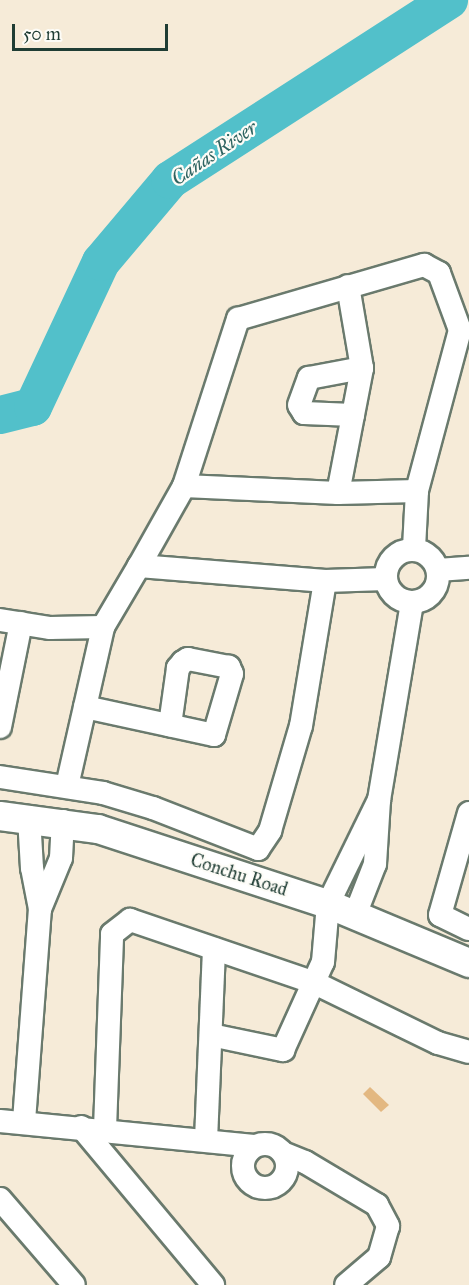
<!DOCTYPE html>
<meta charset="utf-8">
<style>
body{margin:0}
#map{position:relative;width:469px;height:1285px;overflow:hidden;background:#f6ebd8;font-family:"IM FELL Great Primer",serif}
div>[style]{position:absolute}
.river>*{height:38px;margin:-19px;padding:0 19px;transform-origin:19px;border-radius:19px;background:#52c0ca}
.building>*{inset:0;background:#e3b881}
.roads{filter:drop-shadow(2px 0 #6a7a6d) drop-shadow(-2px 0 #6a7a6d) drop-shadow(0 2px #6a7a6d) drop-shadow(0 -2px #6a7a6d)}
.minor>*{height:22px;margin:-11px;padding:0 11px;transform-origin:11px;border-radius:11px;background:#fff}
.minor>.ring{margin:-11px;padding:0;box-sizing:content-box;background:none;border:22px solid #fff;border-radius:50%}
.major>*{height:28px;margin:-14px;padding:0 14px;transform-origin:14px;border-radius:14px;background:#fff}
span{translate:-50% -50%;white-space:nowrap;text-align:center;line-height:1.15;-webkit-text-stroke:4.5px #fdfcf7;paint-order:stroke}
.street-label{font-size:18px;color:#1f3d34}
.water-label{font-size:20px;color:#2e6461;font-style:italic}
.scale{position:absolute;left:12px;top:24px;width:156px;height:27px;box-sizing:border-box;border:3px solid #1f3d34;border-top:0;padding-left:8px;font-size:18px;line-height:21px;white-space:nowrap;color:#1f3d34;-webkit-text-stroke:4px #fdfcf7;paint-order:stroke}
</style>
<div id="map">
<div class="river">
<i style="left:0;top:415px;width:34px;rotate:-14deg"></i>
<i style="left:33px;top:407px;width:160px;rotate:-64.9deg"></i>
<i style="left:101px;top:262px;width:107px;rotate:-49.9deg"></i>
<i style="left:170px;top:180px;width:332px;rotate:-32.8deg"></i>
</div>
<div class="building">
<i style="clip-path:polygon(370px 1087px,389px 1105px,381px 1112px,363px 1094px)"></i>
</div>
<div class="roads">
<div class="minor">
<i style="left:353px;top:415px;width:49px;rotate:-177.7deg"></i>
<i style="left:304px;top:413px;width:9px;rotate:-122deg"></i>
<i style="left:299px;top:405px;width:29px;rotate:-70deg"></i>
<i style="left:309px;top:378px;width:54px;rotate:-10.7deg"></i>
<i style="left:184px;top:486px;width:154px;rotate:2.6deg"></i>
<i style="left:338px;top:493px;width:79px;rotate:-1.5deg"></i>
<i style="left:338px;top:493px;width:127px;rotate:-79.1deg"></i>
<i style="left:362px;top:368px;width:83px;rotate:-99.7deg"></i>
<i class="ring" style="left:386px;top:550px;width:30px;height:30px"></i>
<i style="left:139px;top:566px;width:92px;rotate:-60.6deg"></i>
<i style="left:184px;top:486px;width:176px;rotate:-72.1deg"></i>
<i style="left:238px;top:319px;width:194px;rotate:-16.2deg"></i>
<i style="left:424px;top:265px;width:17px;rotate:28deg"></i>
<i style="left:439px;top:273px;width:61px;rotate:69.8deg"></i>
<i style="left:460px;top:330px;width:167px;rotate:105deg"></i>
<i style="left:417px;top:491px;width:58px;rotate:93deg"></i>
<i style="left:438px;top:570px;width:31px;rotate:-4deg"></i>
<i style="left:0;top:620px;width:51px;rotate:9.1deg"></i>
<i style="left:50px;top:628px;width:53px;rotate:-1.1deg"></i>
<i style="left:103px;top:627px;width:71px;rotate:-59.5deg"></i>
<i style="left:139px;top:566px;width:187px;rotate:4.6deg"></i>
<i style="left:325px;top:581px;width:61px;rotate:-1.9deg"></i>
<i style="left:85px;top:707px;width:132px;rotate:12.2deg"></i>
<i style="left:214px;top:735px;width:64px;rotate:-73.6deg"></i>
<i style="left:232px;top:674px;width:8px;rotate:-113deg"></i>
<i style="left:229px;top:667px;width:42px;rotate:-169deg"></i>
<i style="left:188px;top:659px;width:6px;rotate:149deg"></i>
<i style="left:183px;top:662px;width:8px;rotate:130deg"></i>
<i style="left:178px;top:668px;width:58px;rotate:98deg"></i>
<i style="left:0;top:727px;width:106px;rotate:-78.6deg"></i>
<i style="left:0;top:777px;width:104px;rotate:8.8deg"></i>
<i style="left:103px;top:793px;width:52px;rotate:16.7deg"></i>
<i style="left:153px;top:808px;width:113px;rotate:21.3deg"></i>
<i style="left:258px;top:849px;width:22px;rotate:-56deg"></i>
<i style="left:270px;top:831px;width:109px;rotate:-73.6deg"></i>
<i style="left:301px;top:726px;width:147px;rotate:-80.6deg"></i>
<i style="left:67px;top:786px;width:163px;rotate:-77.2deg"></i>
<i style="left:469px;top:813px;width:106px;rotate:105.9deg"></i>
<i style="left:440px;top:915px;width:32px;rotate:26deg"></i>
<i style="left:40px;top:909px;width:55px;rotate:-67.6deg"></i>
<i style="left:61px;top:858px;width:37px;rotate:-87deg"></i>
<i style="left:355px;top:915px;width:55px;rotate:-68.6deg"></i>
<i style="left:375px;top:864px;width:64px;rotate:-86.4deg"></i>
<i style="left:379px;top:800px;width:200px;rotate:-80.5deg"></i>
<i style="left:211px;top:1035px;width:74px;rotate:11.8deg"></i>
<i style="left:283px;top:1050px;width:97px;rotate:-65.6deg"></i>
<i style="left:323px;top:962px;width:58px;rotate:-85.1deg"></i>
<i style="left:328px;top:904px;width:116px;rotate:-63.9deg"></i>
<i style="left:0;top:1121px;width:255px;rotate:5.6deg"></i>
<i style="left:24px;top:1121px;width:213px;rotate:-85.7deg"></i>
<i style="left:40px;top:909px;width:42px;rotate:-101deg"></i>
<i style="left:32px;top:868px;width:51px;rotate:-93.4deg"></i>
<i style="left:81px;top:1127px;width:206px;rotate:50.1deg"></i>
<i style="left:105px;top:1129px;width:195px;rotate:-87.9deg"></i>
<i style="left:112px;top:934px;width:23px;rotate:-38deg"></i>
<i style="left:130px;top:920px;width:195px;rotate:18.8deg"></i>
<i style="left:315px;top:983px;width:137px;rotate:26deg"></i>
<i style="left:438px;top:1043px;width:32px;rotate:16deg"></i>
<i style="left:206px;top:1140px;width:191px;rotate:-87.6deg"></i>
<i class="ring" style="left:243px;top:1144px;width:22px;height:22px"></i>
<i style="left:285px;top:1154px;width:22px;rotate:22deg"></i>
<i style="left:305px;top:1162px;width:84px;rotate:30.8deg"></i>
<i style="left:377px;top:1205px;width:24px;rotate:62deg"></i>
<i style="left:388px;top:1226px;width:32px;rotate:106deg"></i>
<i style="left:379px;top:1257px;width:43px;rotate:139.7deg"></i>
<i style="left:0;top:1199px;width:113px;rotate:49.3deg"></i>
</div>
<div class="major">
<i style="left:0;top:816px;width:99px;rotate:7.6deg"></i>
<i style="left:98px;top:829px;width:242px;rotate:18.1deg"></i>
<i style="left:328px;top:904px;width:153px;rotate:22.7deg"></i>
</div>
</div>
<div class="street-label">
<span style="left:239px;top:875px;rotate:18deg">Conchu Road</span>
</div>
<div class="water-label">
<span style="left:214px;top:153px;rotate:-34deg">Cañas River</span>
</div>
<div class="scale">50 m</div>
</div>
